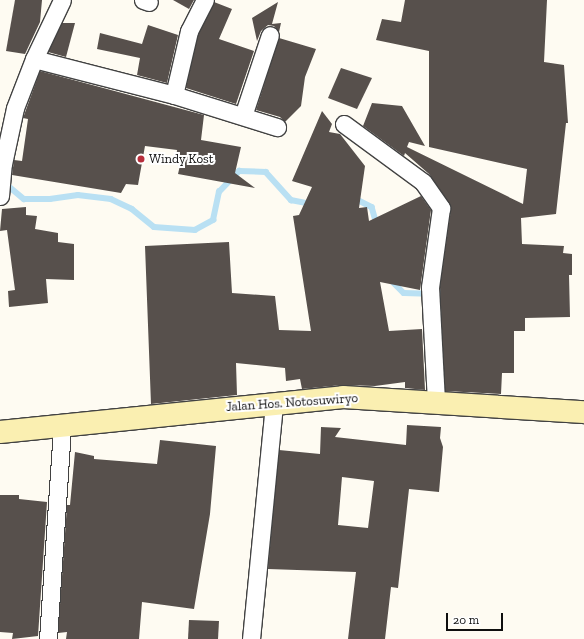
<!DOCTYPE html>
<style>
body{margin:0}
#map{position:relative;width:584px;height:639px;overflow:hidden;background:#fefbf2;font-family:"Zilla Slab",serif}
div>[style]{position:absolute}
.stream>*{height:5.5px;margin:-2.75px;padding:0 2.75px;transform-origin:2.75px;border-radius:2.75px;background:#b9e0f3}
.building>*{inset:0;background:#57504c}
.roads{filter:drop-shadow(1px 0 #424242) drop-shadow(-1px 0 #424242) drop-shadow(0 1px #424242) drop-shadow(0 -1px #424242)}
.street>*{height:17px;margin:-8.5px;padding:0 8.5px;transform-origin:8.5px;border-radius:8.5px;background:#fff}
.secondary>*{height:22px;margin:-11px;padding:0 11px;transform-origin:11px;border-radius:11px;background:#faefb1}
.dots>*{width:11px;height:11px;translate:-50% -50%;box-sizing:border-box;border:2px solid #fff;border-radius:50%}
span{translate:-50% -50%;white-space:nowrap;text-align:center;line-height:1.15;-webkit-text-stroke:4px #fff;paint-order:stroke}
.poi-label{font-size:13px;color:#0f0f0f}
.left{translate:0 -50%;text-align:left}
.street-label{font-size:13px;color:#0f0f0f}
.scale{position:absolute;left:446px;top:613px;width:57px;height:18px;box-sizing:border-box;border:2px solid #0f0f0f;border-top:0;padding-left:5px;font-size:12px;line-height:14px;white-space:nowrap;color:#0f0f0f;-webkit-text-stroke:3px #fff;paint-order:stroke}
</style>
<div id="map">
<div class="stream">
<i style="left:5px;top:183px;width:25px;rotate:40deg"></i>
<i style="left:24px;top:199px;width:26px"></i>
<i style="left:50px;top:199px;width:28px;rotate:-8deg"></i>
<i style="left:78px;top:195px;width:33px;rotate:7deg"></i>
<i style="left:111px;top:199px;width:23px;rotate:25deg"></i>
<i style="left:132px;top:209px;width:28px;rotate:39deg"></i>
<i style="left:154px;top:227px;width:41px;rotate:4.2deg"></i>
<i style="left:195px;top:230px;width:21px;rotate:-29deg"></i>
<i style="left:213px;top:220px;width:29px;rotate:-78deg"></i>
<i style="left:219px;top:192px;width:29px;rotate:-46deg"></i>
<i style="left:239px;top:171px;width:27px;rotate:2deg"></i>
<i style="left:266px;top:172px;width:38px;rotate:48deg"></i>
<i style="left:291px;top:200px;width:21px;rotate:11deg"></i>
<i style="left:354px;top:198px;width:20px;rotate:27deg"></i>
<i style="left:372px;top:207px;width:19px;rotate:74deg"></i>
<i style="left:391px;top:280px;width:18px;rotate:45deg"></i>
<i style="left:404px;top:293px;width:24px;rotate:2deg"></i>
<i style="left:428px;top:294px;width:19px;rotate:-12deg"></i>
</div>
<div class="building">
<i style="clip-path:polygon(15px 0,42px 0,40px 22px,25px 54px,6px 51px)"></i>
<i style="clip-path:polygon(173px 0,194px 0,189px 9px)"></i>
<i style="clip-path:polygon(405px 0,547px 0,544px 62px,564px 65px,568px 123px,566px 123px,556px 214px,521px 218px,522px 244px,564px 246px,563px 253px,572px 254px,572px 275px,569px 275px,570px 317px,525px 318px,525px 331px,514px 331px,514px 373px,502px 373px,501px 394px,445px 391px,440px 287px,451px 209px,449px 203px,429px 174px,405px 153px,404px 156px,363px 126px,372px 103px,402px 106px,425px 146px,409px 142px,407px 147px,523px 204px,527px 169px,429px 147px,429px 51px,376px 40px,382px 19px,401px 22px)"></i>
<i style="clip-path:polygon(214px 2px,232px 9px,219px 39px,254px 51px,236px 104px,186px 88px,198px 34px)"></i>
<i style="clip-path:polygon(278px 2px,272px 24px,281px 23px,279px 32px,274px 26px,268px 25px,261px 31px,257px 41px,252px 18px)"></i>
<i style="clip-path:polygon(62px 23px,75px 23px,66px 57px,48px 52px)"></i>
<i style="clip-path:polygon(148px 25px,178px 35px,167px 83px,137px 75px,140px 58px,97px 49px,100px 33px,142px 44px)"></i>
<i style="clip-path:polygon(279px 38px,316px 49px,305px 77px,301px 106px,285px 122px,280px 117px,256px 110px)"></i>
<i style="clip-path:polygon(341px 68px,372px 78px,357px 109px,328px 98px)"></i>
<i style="clip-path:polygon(40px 71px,204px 115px,201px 140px,241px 147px,235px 173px,255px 188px,178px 174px,181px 161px,176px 160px,177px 150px,145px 146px,138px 185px,126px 184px,121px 193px,12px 175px,14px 160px,22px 161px,28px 119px,23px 118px)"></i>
<i style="clip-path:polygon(322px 111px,332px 124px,329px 132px,340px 134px,365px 166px,359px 208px,367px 207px,369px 221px,421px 196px,431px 210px,420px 290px,380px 282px,389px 331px,422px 329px,425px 390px,405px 388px,405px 382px,375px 386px,342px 385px,302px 389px,300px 379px,286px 381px,285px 368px,236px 363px,237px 395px,151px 404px,145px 246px,229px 242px,232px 293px,275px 296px,279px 330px,311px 331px,293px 216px,299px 215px,312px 187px,292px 181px)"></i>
<i style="clip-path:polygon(26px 207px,26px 215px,37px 216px,35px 229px,58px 233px,58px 242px,74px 244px,74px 280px,46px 279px,48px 303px,9px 307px,8px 291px,15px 290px,7px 230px,0 231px,2px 209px)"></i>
<i style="clip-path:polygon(evenodd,407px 425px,441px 427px,440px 438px,443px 447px,439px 492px,409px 489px,398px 588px,391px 587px,385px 639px,348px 639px,356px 572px,268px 569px,279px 450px,320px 454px,321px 427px,341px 428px,335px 437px,406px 445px,407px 425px,342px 477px,374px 481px,368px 528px,338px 525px,342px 477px)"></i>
<i style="clip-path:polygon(160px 440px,216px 446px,210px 514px,194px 609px,142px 602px,139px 639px,66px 639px,67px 632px,58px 633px,67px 505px,70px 505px,75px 452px,94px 456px,94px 459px,157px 464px)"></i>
<i style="clip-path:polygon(0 495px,19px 495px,19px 499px,47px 502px,38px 636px,12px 639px,13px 633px,0 632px)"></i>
<i style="clip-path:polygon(189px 620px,219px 621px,218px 639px,188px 639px)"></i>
</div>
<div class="roads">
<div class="street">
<i style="left:143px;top:0;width:6px;rotate:18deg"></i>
<i style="left:34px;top:59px;width:145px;rotate:14.4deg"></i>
<i style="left:174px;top:95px;width:108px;rotate:17.3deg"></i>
<i style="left:174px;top:95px;width:66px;rotate:-76.8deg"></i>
<i style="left:189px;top:31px;width:35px;rotate:-63deg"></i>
<i style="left:243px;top:116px;width:85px;rotate:-71.6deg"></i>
<i style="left:344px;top:124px;width:98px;rotate:36.3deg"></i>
<i style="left:423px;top:182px;width:32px;rotate:55deg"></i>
<i style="left:441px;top:208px;width:80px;rotate:97.9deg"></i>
<i style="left:430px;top:287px;width:114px;rotate:87deg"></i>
<i style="left:0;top:196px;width:32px;rotate:-85deg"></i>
<i style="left:3px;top:164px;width:57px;rotate:-77.9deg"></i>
<i style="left:15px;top:108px;width:53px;rotate:-68.8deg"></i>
<i style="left:34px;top:59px;width:65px;rotate:-64.6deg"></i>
<i style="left:48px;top:639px;width:211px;rotate:-86.2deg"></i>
<i style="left:251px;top:639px;width:237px;rotate:-84.4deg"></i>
</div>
<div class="secondary">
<i style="left:0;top:432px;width:345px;rotate:-5.8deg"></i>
<i style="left:343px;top:397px;width:241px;rotate:3.6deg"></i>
</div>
</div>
<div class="dots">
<i style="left:141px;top:159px;background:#b82e3b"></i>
</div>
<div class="poi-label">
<span class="left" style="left:149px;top:159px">Windy Kost</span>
</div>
<div class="street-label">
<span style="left:292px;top:403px;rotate:-4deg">Jalan Hos. Notosuwiryo</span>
</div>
<div class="scale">20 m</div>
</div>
